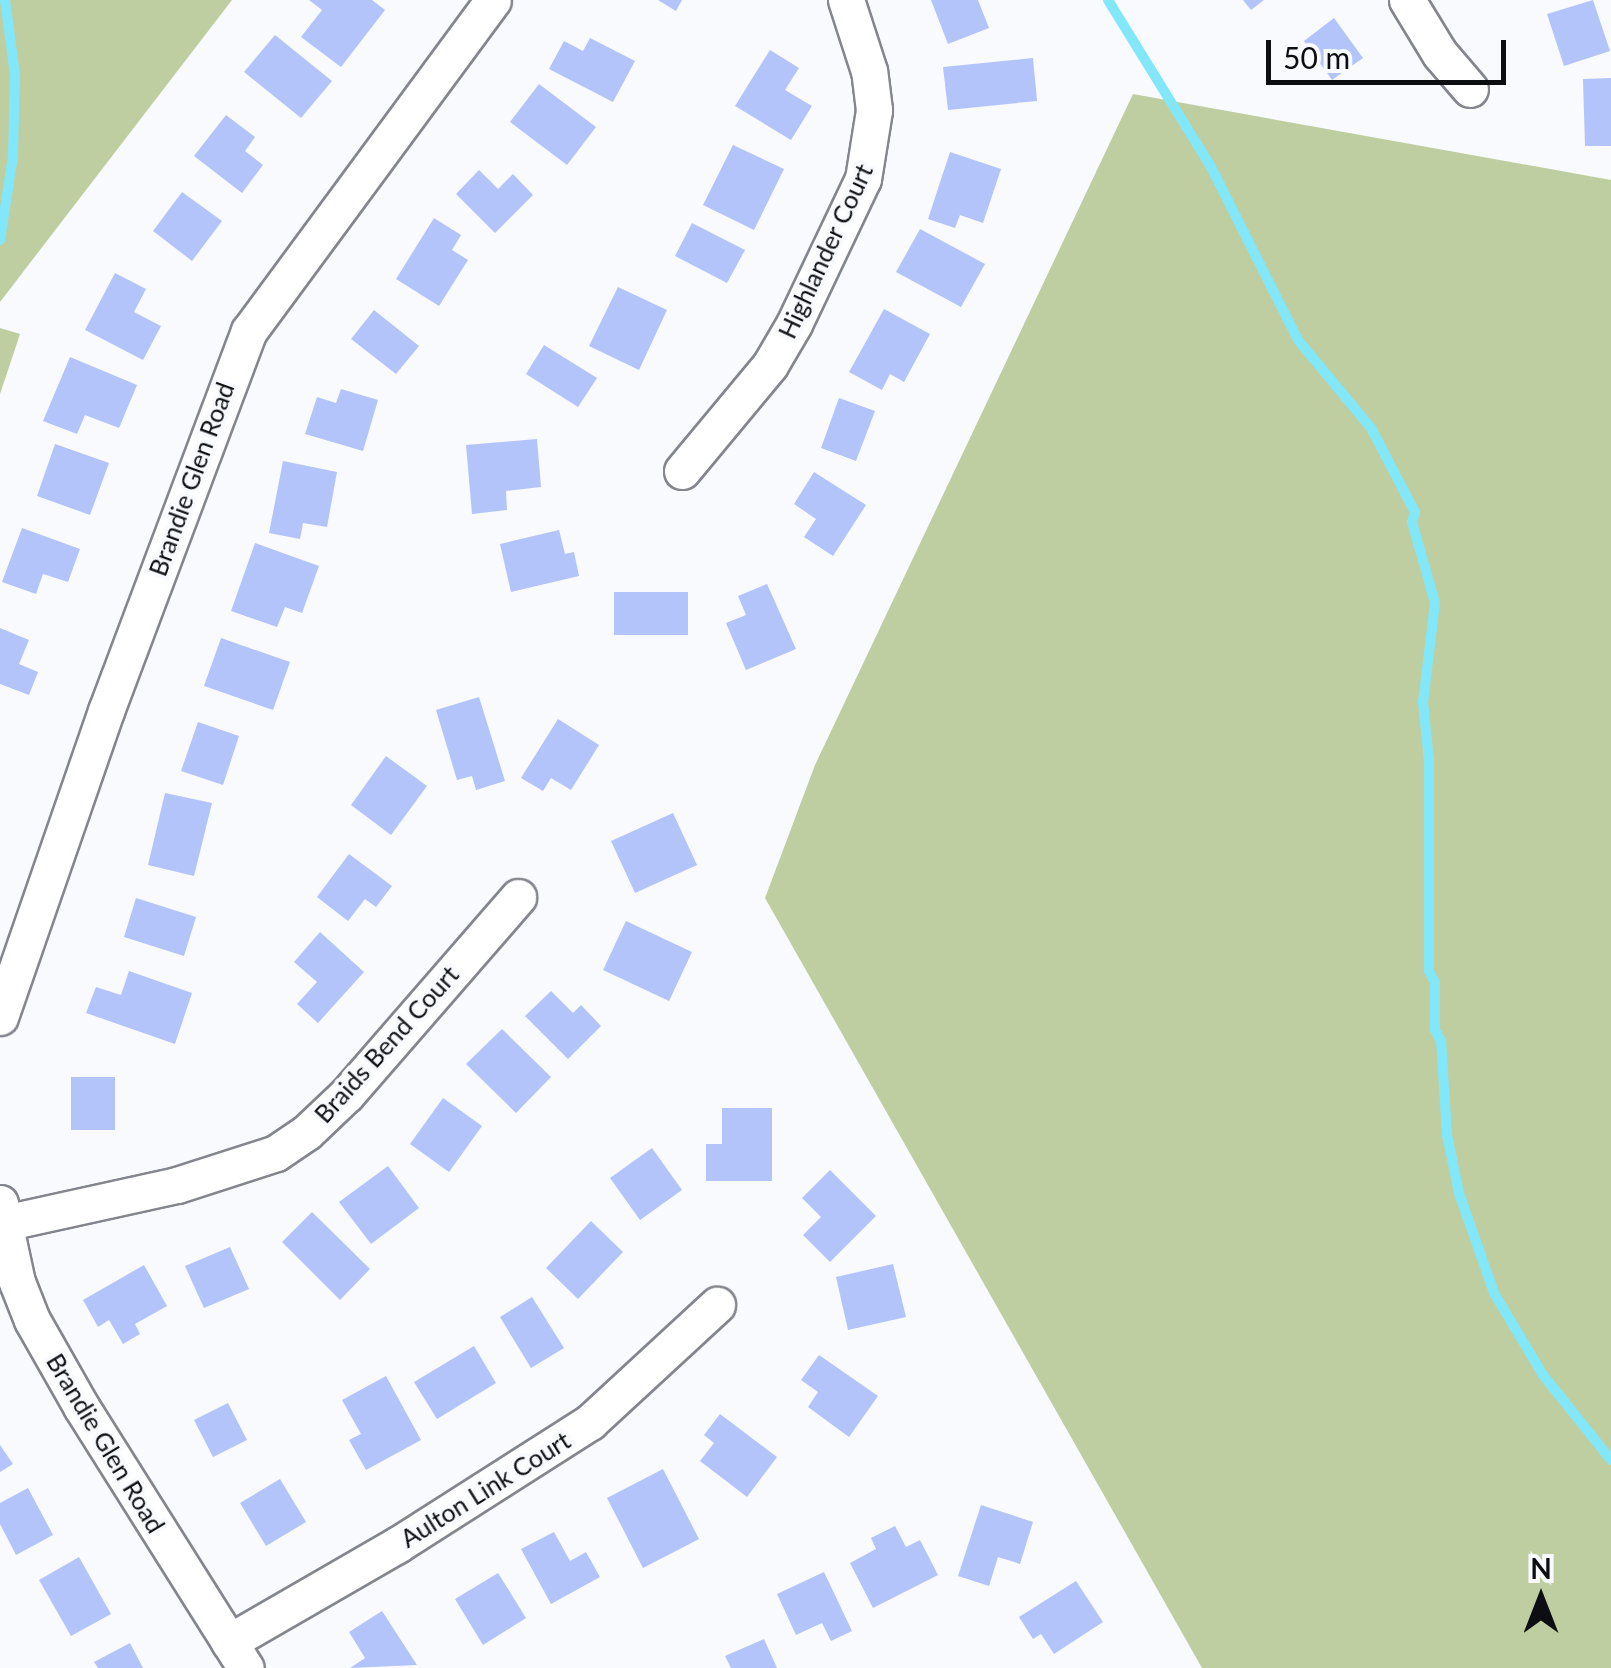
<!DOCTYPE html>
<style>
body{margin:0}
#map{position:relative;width:1611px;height:1668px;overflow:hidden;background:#f8fafe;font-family:Lato,sans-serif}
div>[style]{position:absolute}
.green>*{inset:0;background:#becea1}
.stream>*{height:10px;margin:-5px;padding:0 5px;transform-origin:5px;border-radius:5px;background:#82e8f9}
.building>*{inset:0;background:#b3c4fa}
.roads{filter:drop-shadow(2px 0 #84868e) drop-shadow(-2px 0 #84868e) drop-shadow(0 2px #84868e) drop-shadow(0 -2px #84868e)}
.street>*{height:35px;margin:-17.5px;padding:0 17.5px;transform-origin:17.5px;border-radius:17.5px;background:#fff}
span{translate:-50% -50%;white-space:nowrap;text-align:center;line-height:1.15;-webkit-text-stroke:8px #f8fafe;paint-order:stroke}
.street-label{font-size:25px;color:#0d0e11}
.north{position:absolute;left:1491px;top:1548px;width:100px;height:100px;-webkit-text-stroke:8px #f8fafe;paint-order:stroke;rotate:0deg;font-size:28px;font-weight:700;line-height:40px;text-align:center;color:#0d0e11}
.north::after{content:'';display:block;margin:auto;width:35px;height:45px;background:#0d0e11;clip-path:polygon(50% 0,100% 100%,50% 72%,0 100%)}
.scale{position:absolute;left:1266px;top:40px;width:240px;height:45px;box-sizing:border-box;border:5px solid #0d0e11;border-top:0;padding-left:12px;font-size:30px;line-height:35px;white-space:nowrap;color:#0d0e11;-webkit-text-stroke:8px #f8fafe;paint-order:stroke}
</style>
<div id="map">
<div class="green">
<i style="clip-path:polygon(0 0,232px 0,0 302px)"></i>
<i style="clip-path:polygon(1133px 94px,1611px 180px,1611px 1668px,1202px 1668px,765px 898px,815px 765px)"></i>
<i style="clip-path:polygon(0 328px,20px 334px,0 394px)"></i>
</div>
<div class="stream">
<i style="left:1108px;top:0;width:194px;rotate:58.3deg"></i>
<i style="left:1210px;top:165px;width:196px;rotate:63.3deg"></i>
<i style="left:1298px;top:340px;width:114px;rotate:50.3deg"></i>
<i style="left:1371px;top:428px;width:95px;rotate:62.4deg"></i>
<i style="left:1415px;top:512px;width:10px;rotate:107deg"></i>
<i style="left:1412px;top:522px;width:84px;rotate:74.1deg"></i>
<i style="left:1435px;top:603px;width:100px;rotate:96.9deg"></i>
<i style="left:1423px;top:702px;width:59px;rotate:84.2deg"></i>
<i style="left:1429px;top:761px;width:210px;rotate:90deg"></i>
<i style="left:1429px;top:971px;width:13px;rotate:63deg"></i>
<i style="left:1435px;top:983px;width:47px;rotate:90deg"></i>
<i style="left:1435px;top:1030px;width:13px;rotate:61deg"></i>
<i style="left:1441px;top:1041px;width:94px;rotate:86.3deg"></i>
<i style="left:1447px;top:1135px;width:59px;rotate:78.3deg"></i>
<i style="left:1459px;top:1193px;width:106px;rotate:70.7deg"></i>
<i style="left:1494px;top:1293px;width:96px;rotate:59.1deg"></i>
<i style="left:1543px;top:1375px;width:109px;rotate:51.3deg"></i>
<i style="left:0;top:240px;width:85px;rotate:-81.2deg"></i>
<i style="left:13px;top:156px;width:81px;rotate:-88.6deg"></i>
<i style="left:15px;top:75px;width:76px;rotate:-97.6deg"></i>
</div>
<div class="building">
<i style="clip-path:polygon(309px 0,372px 0,385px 10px,341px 67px,301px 37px,322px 10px)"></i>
<i style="clip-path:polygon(658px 0,682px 0,676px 11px)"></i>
<i style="clip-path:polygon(931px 0,978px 0,989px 28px,948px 44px)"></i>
<i style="clip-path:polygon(1243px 0,1264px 0,1251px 10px)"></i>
<i style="clip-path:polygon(1593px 0,1610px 51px,1564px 66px,1547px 14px)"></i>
<i style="clip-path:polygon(1334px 18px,1363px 58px,1332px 80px,1304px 41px)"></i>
<i style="clip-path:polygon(275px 35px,332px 81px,301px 118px,244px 72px)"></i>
<i style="clip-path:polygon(590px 38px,635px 61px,613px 102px,549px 69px,564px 41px,583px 51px)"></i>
<i style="clip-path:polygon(770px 50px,799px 68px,785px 90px,812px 106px,791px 140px,735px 106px)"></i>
<i style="clip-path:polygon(1033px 58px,1037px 101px,948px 110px,943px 67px)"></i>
<i style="clip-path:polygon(1611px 78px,1611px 146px,1585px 146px,1583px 79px)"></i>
<i style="clip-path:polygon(539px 84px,596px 127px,567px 165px,510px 122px)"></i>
<i style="clip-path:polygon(226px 115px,255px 137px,245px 151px,263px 165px,242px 193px,194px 156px)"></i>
<i style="clip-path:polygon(733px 145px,784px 169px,754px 230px,703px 205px)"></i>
<i style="clip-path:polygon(950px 152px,1001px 169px,983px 223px,960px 215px,955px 228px,928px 219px)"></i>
<i style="clip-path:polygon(479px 170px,498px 189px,513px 174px,533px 195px,495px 233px,456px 194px)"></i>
<i style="clip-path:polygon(182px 192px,222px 221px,192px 261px,153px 231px)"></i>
<i style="clip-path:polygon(434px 218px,461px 235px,452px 250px,468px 260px,439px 306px,396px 279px)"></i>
<i style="clip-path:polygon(692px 223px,745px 250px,727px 283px,675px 256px)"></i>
<i style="clip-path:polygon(920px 229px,985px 264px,961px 307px,896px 272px)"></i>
<i style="clip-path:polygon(115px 273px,146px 289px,134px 312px,161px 326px,143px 360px,85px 330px)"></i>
<i style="clip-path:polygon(618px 287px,667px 310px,639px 370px,589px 346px)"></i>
<i style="clip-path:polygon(884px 309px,930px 334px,904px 382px,890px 374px,882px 390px,849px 372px)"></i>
<i style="clip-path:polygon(374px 310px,419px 346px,396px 374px,351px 339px)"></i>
<i style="clip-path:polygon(544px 345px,597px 378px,578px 407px,526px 374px)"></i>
<i style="clip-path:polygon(70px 357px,137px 385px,119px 428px,85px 415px,77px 434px,43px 421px)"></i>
<i style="clip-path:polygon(341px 389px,378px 400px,363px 451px,305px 434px,317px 397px,336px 403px)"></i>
<i style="clip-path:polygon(839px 398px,875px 411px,856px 461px,821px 448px)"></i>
<i style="clip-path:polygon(537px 439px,541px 487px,506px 491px,507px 510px,472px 514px,466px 445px)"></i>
<i style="clip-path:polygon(55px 444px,109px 463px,90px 515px,37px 496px)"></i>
<i style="clip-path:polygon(283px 461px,337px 472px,327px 527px,303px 523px,300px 539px,269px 533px)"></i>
<i style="clip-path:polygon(814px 472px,866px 505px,833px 556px,804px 537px,816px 519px,794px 504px)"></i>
<i style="clip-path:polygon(22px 528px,80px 549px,68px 582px,43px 574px,36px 594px,2px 582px)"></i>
<i style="clip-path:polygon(559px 530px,565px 554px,574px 552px,579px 576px,511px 592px,500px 544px)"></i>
<i style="clip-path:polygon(255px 543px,319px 566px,302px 613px,285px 607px,277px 627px,231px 611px)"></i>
<i style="clip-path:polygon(767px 584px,796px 649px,746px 670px,726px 623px,746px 615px,738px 596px)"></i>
<i style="clip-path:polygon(614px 592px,688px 592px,688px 635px,614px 635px)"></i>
<i style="clip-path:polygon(0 628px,29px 640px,19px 664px,38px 672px,29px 695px,0 684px)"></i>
<i style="clip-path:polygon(221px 638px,290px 662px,273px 710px,204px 686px)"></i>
<i style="clip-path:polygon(479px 697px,505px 781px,476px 790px,472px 776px,457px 780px,436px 710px)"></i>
<i style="clip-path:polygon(558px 719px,599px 745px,571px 790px,551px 778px,543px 791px,521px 778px)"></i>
<i style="clip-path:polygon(198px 722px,239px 736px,223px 785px,181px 771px)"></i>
<i style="clip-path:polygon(386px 756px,427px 786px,391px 835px,351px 805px)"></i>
<i style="clip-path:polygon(165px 793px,212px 803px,194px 876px,148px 865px)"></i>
<i style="clip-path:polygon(673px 813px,697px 865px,635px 893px,611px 841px)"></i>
<i style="clip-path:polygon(349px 854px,392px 886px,376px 907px,365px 899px,348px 921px,317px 897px)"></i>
<i style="clip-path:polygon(136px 898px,196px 917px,184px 956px,124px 937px)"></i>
<i style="clip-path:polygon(626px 921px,692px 952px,669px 1001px,603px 970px)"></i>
<i style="clip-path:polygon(320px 932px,364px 972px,318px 1023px,297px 1004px,317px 982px,294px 962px)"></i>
<i style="clip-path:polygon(129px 971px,192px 993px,175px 1044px,86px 1013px,96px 987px,121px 995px)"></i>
<i style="clip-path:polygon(551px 991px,573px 1013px,581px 1005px,601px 1026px,568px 1059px,525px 1016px)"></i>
<i style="clip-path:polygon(502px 1029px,551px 1077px,516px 1113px,466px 1064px)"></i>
<i style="clip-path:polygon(71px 1077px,115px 1077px,115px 1130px,71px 1130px)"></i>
<i style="clip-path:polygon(443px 1098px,482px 1126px,449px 1172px,410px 1144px)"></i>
<i style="clip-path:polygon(722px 1108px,772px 1108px,772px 1181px,706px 1181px,706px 1144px,722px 1144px)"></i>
<i style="clip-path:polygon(652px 1148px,682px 1190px,640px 1220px,610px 1178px)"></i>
<i style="clip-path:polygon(388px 1166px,419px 1208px,371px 1244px,339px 1202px)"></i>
<i style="clip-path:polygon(830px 1170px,876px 1216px,830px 1262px,803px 1235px,821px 1217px,802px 1198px)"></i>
<i style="clip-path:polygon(312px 1212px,370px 1269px,340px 1300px,282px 1242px)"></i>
<i style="clip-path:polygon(591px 1221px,623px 1252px,578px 1299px,546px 1268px)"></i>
<i style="clip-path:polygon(230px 1247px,249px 1289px,204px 1308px,185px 1266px)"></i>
<i style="clip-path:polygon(893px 1264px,906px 1317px,848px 1330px,836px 1277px)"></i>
<i style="clip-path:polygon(144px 1265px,167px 1306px,135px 1324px,140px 1334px,123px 1344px,109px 1320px,98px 1327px,83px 1300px)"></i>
<i style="clip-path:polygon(532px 1297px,564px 1348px,531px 1368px,500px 1317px)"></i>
<i style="clip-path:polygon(474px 1346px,496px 1383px,437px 1419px,414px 1382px)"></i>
<i style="clip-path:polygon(819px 1355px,878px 1396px,849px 1437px,808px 1407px,818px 1392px,801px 1380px)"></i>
<i style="clip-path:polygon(386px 1376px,421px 1440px,366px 1470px,349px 1440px,361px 1434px,342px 1400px)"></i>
<i style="clip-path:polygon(228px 1403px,247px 1440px,213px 1457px,194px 1420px)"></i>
<i style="clip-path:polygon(720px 1414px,777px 1457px,747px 1497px,700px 1461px,714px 1443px,704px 1435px)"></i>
<i style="clip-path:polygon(0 1445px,13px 1464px,0 1472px)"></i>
<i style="clip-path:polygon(663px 1469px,699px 1539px,643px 1568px,607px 1498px)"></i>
<i style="clip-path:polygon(280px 1479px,306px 1522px,266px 1546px,240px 1503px)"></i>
<i style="clip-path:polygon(28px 1488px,53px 1535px,16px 1555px,0 1524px,0 1503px)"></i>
<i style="clip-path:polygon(981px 1505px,1033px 1522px,1020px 1564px,998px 1557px,989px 1586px,958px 1576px)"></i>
<i style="clip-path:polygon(895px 1526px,906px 1547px,920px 1540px,938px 1575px,873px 1608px,850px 1563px,876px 1549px,871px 1538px)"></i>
<i style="clip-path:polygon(554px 1532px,570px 1561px,586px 1552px,600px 1577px,551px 1604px,521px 1549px)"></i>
<i style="clip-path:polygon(79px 1557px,111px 1614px,71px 1636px,39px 1580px)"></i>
<i style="clip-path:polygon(824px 1572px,852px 1631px,831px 1641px,822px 1623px,796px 1635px,777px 1594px)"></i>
<i style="clip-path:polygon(498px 1573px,526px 1618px,483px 1645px,455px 1599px)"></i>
<i style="clip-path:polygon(1076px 1581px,1103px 1622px,1054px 1654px,1041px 1634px,1033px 1639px,1019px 1617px)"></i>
<i style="clip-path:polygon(382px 1611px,417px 1665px,350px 1668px,365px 1658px,349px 1632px)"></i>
<i style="clip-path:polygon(764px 1639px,777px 1668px,731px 1668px,725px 1656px)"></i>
<i style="clip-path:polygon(130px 1643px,143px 1668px,98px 1668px,94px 1662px)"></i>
</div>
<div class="roads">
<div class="street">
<i style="left:1407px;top:0;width:63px;rotate:58.6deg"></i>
<i style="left:1440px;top:54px;width:46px;rotate:49.4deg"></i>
<i style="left:682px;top:471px;width:138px;rotate:-50.3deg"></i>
<i style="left:770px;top:365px;width:48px;rotate:-59.7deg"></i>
<i style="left:794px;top:324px;width:161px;rotate:-64.6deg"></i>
<i style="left:863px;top:179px;width:70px;rotate:-80.9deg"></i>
<i style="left:874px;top:110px;width:39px;rotate:-97deg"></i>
<i style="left:869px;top:71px;width:75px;rotate:-107.9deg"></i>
<i style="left:0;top:1017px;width:324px;rotate:-70.9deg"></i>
<i style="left:106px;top:711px;width:406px;rotate:-69.4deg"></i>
<i style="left:249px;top:331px;width:411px;rotate:-53.6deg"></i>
<i style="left:0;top:1203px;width:81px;rotate:77.9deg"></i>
<i style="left:17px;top:1282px;width:41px;rotate:68.5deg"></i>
<i style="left:32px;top:1320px;width:101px;rotate:60.4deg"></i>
<i style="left:82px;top:1408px;width:307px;rotate:57.8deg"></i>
<i style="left:4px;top:1223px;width:177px;rotate:-12.4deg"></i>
<i style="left:177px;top:1185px;width:104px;rotate:-17.9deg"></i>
<i style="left:276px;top:1153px;width:37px;rotate:-34deg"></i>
<i style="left:307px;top:1132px;width:55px;rotate:-43.5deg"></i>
<i style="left:347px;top:1094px;width:261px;rotate:-49deg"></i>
<i style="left:229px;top:1642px;width:194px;rotate:-30deg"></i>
<i style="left:397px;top:1545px;width:229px;rotate:-32.5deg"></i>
<i style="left:590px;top:1422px;width:173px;rotate:-42.7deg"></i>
</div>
</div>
<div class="street-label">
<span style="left:825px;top:251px;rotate:-65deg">Highlander Court</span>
<span style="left:191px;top:479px;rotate:-70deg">Brandie Glen Road</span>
<span style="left:386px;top:1044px;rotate:-48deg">Braids Bend Court</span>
<span style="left:106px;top:1443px;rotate:59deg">Brandie Glen Road</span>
<span style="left:485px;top:1489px;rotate:-32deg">Aulton Link Court</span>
</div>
<div class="north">N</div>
<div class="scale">50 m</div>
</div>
